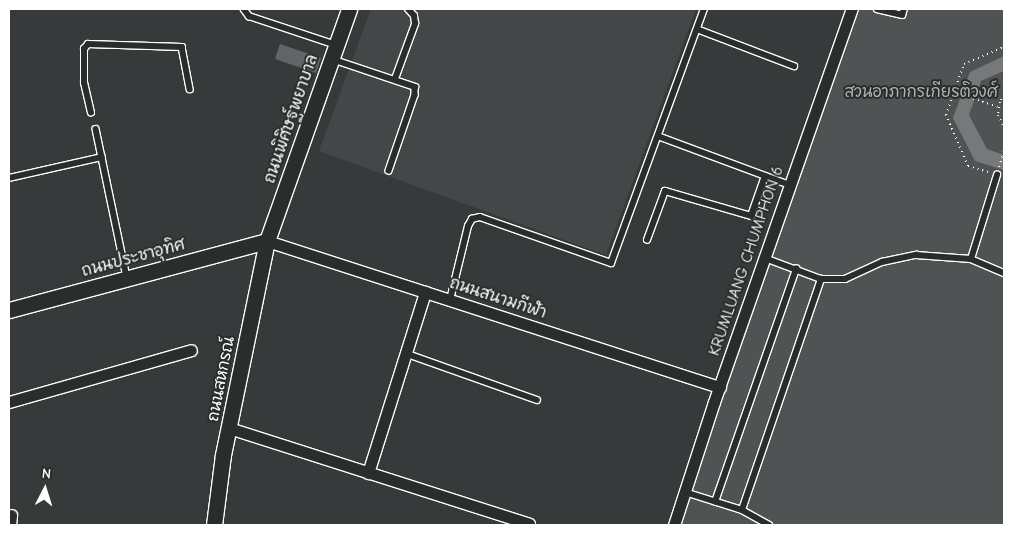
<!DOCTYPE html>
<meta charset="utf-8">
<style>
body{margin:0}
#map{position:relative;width:1013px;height:534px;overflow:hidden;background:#373a3b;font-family:"Comic Neue","Playpen Sans Thai",sans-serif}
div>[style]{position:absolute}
.built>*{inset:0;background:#444748}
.green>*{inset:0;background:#505354}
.water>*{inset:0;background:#767879}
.building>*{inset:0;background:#636465}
.path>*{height:2px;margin-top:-1px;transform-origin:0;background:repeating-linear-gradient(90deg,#fff 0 1px,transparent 0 5px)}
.roads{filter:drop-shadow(1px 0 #fff) drop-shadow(-1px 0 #fff) drop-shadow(0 1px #fff) drop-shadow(0 -1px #fff)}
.service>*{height:5.5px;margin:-2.75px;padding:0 2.75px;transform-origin:2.75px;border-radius:2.75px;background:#2a2d2e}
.minor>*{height:11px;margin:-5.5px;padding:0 5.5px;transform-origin:5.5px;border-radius:5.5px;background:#2a2d2e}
.tertiary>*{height:15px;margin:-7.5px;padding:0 7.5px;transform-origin:7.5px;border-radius:7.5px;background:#2a2d2e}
span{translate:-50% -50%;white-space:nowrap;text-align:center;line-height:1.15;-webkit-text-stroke:4px #2a2d2e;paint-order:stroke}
.park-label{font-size:16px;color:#b0b2b2}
.street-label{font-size:16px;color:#fff}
.frame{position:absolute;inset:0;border:10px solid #fff;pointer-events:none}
.north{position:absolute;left:20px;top:464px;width:50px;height:50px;-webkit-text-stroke:4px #2a2d2e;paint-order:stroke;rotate:5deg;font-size:14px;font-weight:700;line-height:20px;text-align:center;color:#fff}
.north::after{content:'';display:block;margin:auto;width:18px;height:22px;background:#fff;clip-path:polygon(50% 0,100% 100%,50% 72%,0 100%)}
</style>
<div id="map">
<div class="built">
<i style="clip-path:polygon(371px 9px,696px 9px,606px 255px,319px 151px)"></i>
</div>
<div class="green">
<i style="clip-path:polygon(852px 9px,1004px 9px,1004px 525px,675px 525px)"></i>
</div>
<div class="water">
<i style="clip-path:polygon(1004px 56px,1004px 71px,981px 81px,969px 115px,987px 149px,1004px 155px,1004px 170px,975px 161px,953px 118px,970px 72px)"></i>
</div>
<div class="building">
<i style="clip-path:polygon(280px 44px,321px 58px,316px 73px,275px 59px)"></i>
</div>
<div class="path">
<i style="left:954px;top:92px;width:46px;rotate:18.8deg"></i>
<i style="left:1004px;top:95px;width:8px;rotate:120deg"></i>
<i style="left:1000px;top:102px;width:13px;rotate:99deg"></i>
<i style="left:998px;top:115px;width:13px;rotate:63deg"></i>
<i style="left:999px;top:167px;width:17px;rotate:-73deg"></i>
<i style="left:988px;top:172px;width:21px;rotate:-163deg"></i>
<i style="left:968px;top:166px;width:56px;rotate:-113.3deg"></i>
<i style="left:946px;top:115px;width:54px;rotate:-70.6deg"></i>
<i style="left:964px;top:64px;width:43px;rotate:-23deg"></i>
</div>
<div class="roads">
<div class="service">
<i style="left:244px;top:9px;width:9px;rotate:54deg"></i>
<i style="left:249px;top:16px;width:92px;rotate:18.4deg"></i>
<i style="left:877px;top:9px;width:26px;rotate:13deg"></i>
<i style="left:902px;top:15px;width:6px;rotate:-72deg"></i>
<i style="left:697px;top:29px;width:104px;rotate:20.9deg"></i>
<i style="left:332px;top:59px;width:88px;rotate:18.6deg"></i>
<i style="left:415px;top:87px;width:8px;rotate:90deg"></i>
<i style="left:415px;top:95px;width:80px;rotate:108.9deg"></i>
<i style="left:395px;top:79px;width:59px;rotate:-70deg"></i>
<i style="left:415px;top:24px;width:8px;rotate:-97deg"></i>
<i style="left:414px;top:16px;width:9px;rotate:-131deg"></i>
<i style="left:91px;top:113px;width:31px;rotate:-103deg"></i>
<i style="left:84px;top:83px;width:34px;rotate:-90deg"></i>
<i style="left:84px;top:49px;width:6px;rotate:-51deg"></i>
<i style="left:88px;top:44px;width:94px;rotate:1.8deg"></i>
<i style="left:182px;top:47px;width:43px;rotate:79.2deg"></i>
<i style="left:96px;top:129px;width:152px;rotate:78.2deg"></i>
<i style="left:658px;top:136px;width:141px;rotate:20.4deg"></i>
<i style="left:9px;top:178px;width:95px;rotate:-12.7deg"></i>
<i style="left:647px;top:240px;width:52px;rotate:-69.8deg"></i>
<i style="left:665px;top:191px;width:90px;rotate:16.2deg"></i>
<i style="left:751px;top:216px;width:42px;rotate:-70.7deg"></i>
<i style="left:765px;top:258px;width:60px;rotate:20.6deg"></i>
<i style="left:821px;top:279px;width:24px"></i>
<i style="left:845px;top:279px;width:41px;rotate:-24.7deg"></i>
<i style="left:882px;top:262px;width:35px;rotate:-12deg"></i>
<i style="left:916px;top:255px;width:55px;rotate:4.2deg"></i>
<i style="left:971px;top:259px;width:36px;rotate:23deg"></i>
<i style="left:971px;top:259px;width:88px;rotate:-72.8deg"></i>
<i style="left:450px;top:300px;width:76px;rotate:-76.3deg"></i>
<i style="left:468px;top:226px;width:8px;rotate:-60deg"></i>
<i style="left:472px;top:219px;width:8px;rotate:-14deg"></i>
<i style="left:480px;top:217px;width:139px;rotate:19.3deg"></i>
<i style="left:611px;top:263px;width:270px;rotate:-69.9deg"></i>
<i style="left:405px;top:353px;width:140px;rotate:19.6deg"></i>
<i style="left:685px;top:492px;width:60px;rotate:17.5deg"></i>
<i style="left:742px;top:510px;width:31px;rotate:29deg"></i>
<i style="left:715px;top:502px;width:247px;rotate:-70.8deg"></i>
<i style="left:742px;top:510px;width:244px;rotate:-71.1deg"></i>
</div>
<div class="minor">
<i style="left:267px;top:241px;width:476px;rotate:17.9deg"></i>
<i style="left:9px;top:402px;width:189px;rotate:-15.9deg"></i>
<i style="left:229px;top:428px;width:315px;rotate:17.7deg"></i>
<i style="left:368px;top:473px;width:190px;rotate:-72.5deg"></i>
<i style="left:10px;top:525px;width:10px;rotate:-84deg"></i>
<i style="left:674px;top:525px;width:129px;rotate:-72deg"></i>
<i style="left:714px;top:402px;width:417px;rotate:-70.7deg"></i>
</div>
<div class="tertiary">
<i style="left:9px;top:310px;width:267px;rotate:-15deg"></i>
<i style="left:214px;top:525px;width:71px;rotate:-82.7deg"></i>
<i style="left:223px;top:455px;width:218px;rotate:-78.4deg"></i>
<i style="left:267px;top:241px;width:246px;rotate:-70.5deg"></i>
</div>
</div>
<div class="park-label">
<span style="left:921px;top:92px">สวนอาภากรเกียรติวงศ์</span>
</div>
<div class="street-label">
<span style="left:291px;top:119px;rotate:-71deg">ถนนพิศิษฐ์พยาบาล</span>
<span style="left:133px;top:258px;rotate:-15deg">ถนนประชาอุทิศ</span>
<span style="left:746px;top:261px;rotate:-71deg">KRUMLUANG CHUMPHON 6</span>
<span style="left:498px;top:298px;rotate:18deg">ถนนสนามกีฬา</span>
<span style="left:221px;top:379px;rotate:-79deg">ถนนสหกรณ์</span>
</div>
<div class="frame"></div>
<div class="north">N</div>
</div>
